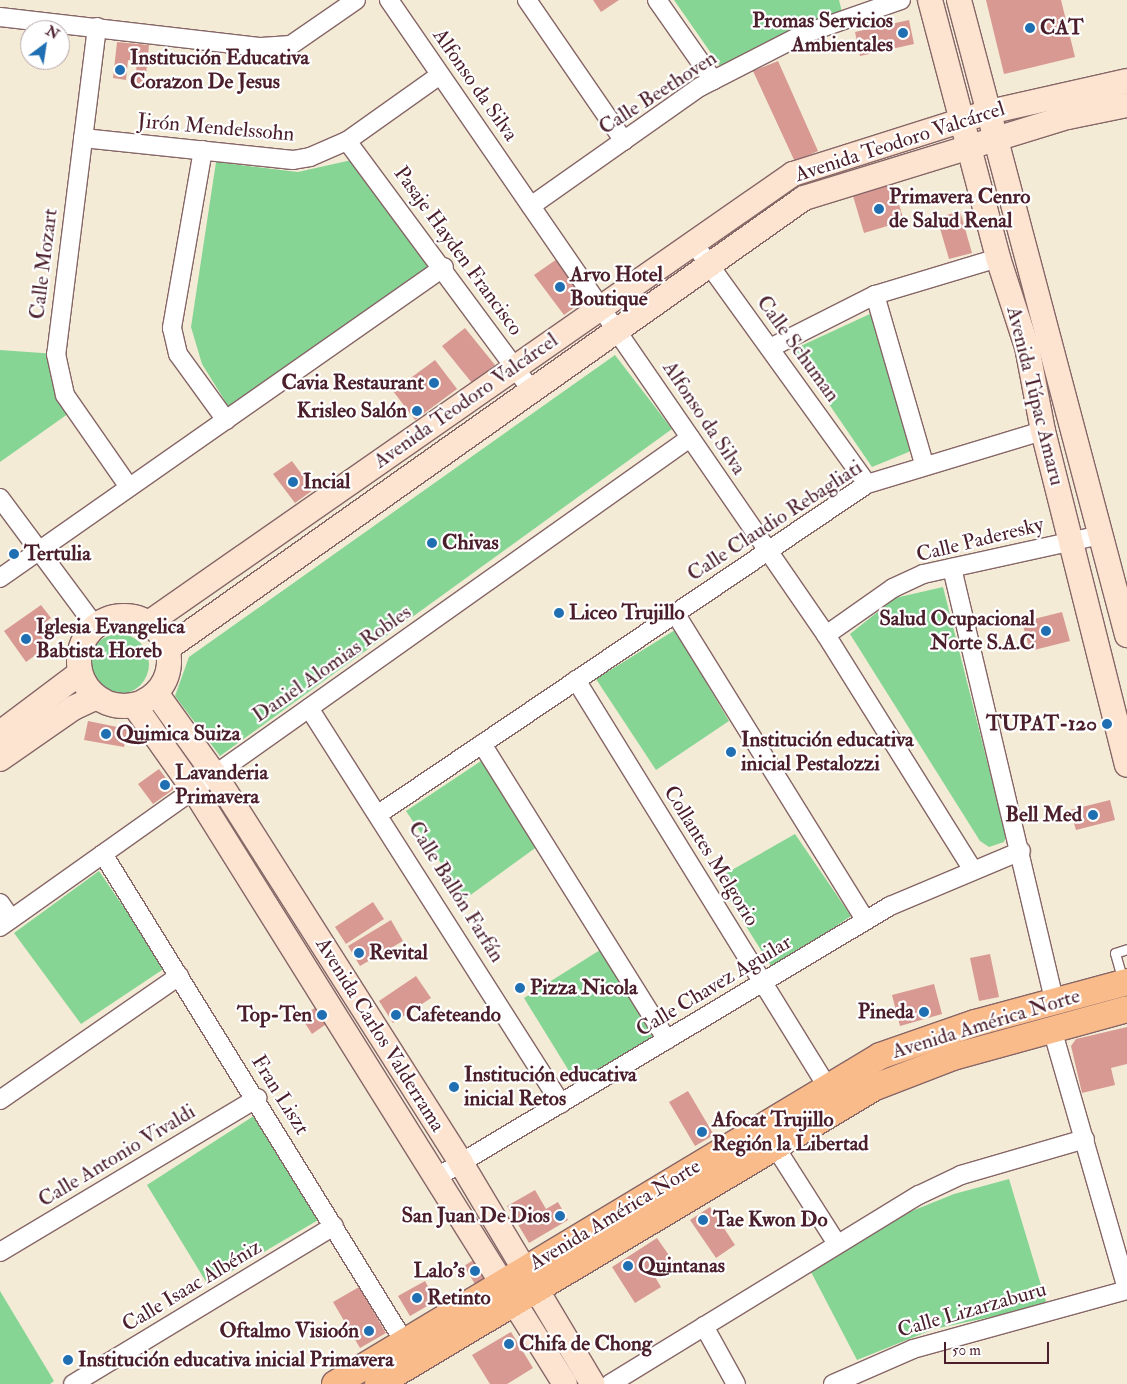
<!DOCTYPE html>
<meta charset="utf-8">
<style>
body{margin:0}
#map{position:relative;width:1127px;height:1384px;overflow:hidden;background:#f4ebd6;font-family:"IM FELL Double Pica",serif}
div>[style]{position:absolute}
.green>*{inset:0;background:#86d594}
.round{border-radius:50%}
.building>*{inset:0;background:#d79991}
.roads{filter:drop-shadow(1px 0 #866667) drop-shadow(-1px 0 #866667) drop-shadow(0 1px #866667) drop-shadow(0 -1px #866667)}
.lane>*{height:9px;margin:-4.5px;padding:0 4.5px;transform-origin:4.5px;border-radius:4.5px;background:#fff}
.street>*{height:18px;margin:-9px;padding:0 9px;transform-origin:9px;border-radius:9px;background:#fff}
.secondary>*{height:24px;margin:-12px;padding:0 12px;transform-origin:12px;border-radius:12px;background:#fde4d1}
.secondary>.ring{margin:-12px;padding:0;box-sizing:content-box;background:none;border:24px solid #fde4d1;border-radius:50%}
.primary>*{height:26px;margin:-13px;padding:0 13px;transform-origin:13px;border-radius:13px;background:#fabb8b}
.dots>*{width:14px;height:14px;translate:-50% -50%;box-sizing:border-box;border:2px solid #fff;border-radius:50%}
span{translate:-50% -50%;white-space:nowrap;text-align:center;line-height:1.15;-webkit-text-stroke:4.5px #fff;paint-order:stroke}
.poi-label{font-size:21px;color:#4a1f2b;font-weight:700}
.right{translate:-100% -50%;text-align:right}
.left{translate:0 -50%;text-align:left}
.street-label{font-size:21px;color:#4a1f2b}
.north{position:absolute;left:20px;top:20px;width:50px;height:50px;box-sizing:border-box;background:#fff;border:1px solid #b7a5aa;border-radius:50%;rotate:31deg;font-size:14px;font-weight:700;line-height:20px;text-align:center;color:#4a1f2b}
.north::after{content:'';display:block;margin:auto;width:18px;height:22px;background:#1f6fb2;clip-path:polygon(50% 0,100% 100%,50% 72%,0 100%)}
.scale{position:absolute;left:944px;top:1342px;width:105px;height:22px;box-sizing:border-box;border:2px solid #4a1f2b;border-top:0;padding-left:6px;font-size:15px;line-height:18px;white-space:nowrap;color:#4a1f2b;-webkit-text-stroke:4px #fff;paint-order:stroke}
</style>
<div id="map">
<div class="green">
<i style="clip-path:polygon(674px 0,839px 0,843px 16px,801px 35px,774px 39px,720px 66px)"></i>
<i style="clip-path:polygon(356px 159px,432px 269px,230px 409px,202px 364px,191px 327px,216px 162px,298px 172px)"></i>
<i style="clip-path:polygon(872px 313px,911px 451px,872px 467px,792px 350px)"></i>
<i style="clip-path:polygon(0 350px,56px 354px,72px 411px,0 462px)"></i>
<i style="clip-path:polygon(615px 355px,672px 429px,220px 756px,175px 696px,189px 657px)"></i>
<i style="clip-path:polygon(943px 587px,1006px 836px,1004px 842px,989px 847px,980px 841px,850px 634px,895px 598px)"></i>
<i style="clip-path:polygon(675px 630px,729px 721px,656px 770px,596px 679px)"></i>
<i class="round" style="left:89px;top:634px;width:60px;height:60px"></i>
<i style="clip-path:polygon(481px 761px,538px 846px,465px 899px,406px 811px)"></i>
<i style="clip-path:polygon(795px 834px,851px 916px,773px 969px,716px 879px)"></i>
<i style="clip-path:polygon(99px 871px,165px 968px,81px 1024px,14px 933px)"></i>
<i style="clip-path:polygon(600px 950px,655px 1038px,577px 1084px,524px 998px)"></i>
<i style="clip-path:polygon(260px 1112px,325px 1216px,208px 1285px,147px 1185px)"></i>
<i style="clip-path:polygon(1009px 1179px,1047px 1305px,934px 1329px,857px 1360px,810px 1270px,897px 1217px,954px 1194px)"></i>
<i style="clip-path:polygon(0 1291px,54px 1381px,50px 1384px,0 1384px)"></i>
</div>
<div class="building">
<i style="clip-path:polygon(593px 0,619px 0,601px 12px)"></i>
<i style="clip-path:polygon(986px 0,1061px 0,1075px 57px,1004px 74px)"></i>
<i style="clip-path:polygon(909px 20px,914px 44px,860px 56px,855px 32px)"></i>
<i style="clip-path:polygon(117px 42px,149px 45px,145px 84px,135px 83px,137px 61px,128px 60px,126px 80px,113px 78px)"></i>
<i style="clip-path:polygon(778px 61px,818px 151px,795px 162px,753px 71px)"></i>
<i style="clip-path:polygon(893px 184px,904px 221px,864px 233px,853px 196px)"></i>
<i style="clip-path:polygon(960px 211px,972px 253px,949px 259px,937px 218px)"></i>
<i style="clip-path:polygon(557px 259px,586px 299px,564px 315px,534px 275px)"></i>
<i style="clip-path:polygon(465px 328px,495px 365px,472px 383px,442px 346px)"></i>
<i style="clip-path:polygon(435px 360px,457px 389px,415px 420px,393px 391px)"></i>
<i style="clip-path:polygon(292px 461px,313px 490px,295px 503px,273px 474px)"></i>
<i style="clip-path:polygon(41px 605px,51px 618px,36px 629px,48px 646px,26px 662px,4px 631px)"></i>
<i style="clip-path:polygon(1062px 612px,1070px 641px,1030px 651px,1022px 622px)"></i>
<i style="clip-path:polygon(88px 721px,127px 729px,124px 747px,84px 740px)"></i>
<i style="clip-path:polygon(159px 769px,174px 789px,153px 804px,138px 784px)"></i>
<i style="clip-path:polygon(1110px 800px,1115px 820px,1076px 830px,1070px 810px)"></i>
<i style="clip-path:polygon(373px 902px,384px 919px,346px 944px,335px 927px)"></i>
<i style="clip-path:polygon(391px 920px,403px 941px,360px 966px,348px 946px)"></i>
<i style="clip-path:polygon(990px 954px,999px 997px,979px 1001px,970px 958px)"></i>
<i style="clip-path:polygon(416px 976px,431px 998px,393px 1023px,379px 1001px)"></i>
<i style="clip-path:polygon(934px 984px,942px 1014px,900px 1026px,892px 995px)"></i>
<i style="clip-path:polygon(321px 1004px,332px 1020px,312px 1034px,301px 1017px)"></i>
<i style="clip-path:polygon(1127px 1027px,1127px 1064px,1111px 1068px,1115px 1085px,1082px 1093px,1071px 1046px,1076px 1039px)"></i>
<i style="clip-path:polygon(688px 1091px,714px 1135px,695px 1146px,669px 1102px)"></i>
<i style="clip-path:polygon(535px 1190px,546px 1209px,558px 1202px,568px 1220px,529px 1243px,507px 1206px)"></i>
<i style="clip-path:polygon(710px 1207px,735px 1245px,716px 1258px,690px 1220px)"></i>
<i style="clip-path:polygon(657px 1238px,675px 1264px,655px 1277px,661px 1287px,635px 1303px,612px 1267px)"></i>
<i style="clip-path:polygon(475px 1259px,487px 1277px,475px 1284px,464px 1266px)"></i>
<i style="clip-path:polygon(425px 1281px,436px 1301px,410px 1316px,398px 1296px)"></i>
<i style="clip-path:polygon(359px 1287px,386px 1333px,360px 1348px,333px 1302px)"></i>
<i style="clip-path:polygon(511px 1332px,533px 1368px,507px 1384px,490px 1384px,472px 1355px)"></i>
</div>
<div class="roads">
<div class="lane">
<i style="left:1123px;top:981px;width:29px;rotate:-106deg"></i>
<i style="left:1115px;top:953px;width:13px;rotate:-18deg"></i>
</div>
<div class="street">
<i style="left:389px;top:0;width:771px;rotate:55.46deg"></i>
<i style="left:826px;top:635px;width:276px;rotate:58deg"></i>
<i style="left:527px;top:0;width:171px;rotate:55.5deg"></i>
<i style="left:657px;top:0;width:98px;rotate:55deg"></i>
<i style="left:0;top:17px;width:263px;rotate:6.6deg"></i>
<i style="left:261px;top:47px;width:30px;rotate:-4deg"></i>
<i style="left:291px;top:45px;width:79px;rotate:-34.7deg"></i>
<i style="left:97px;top:27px;width:330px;rotate:97.1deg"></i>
<i style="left:56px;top:354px;width:42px;rotate:77.6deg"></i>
<i style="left:65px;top:395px;width:112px;rotate:55.2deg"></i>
<i style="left:83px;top:138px;width:211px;rotate:6deg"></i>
<i style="left:293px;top:160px;width:17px;rotate:-10deg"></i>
<i style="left:310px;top:157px;width:40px;rotate:-23.4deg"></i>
<i style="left:347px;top:141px;width:114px;rotate:-35.4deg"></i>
<i style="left:347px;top:141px;width:310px;rotate:53.5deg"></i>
<i style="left:203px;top:150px;width:181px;rotate:99.9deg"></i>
<i style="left:172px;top:328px;width:27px;rotate:77deg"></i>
<i style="left:178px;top:354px;width:82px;rotate:54deg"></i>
<i style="left:531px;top:206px;width:207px;rotate:-35.2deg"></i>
<i style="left:700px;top:87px;width:114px;rotate:-27.2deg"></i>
<i style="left:801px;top:35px;width:106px;rotate:-19.3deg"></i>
<i style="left:692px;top:241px;width:299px;rotate:54.2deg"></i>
<i style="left:875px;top:295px;width:176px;rotate:73.8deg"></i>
<i style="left:770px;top:348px;width:118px;rotate:-26.8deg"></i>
<i style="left:875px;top:295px;width:128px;rotate:-16.7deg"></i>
<i style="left:0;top:498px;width:159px;rotate:53.4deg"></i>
<i style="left:952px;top:568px;width:445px;rotate:76.7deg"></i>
<i style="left:0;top:578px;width:542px;rotate:-35.01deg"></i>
<i style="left:675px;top:613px;width:362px;rotate:58.2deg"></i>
<i style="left:826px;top:635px;width:82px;rotate:-35deg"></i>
<i style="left:893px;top:588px;width:33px;rotate:-25deg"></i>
<i style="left:923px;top:574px;width:181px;rotate:-12.4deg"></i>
<i style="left:576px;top:680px;width:488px;rotate:58.3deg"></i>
<i style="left:309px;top:708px;width:469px;rotate:57.5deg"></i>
<i style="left:482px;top:744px;width:349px;rotate:58deg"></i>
<i style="left:380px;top:813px;width:588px;rotate:-34.04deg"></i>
<i style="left:867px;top:484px;width:184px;rotate:-16.8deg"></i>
<i style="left:103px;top:854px;width:584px;rotate:58.3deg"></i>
<i style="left:0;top:903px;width:19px;rotate:55deg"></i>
<i style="left:0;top:927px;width:846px;rotate:-35.33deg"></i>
<i style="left:1052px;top:1029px;width:270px;rotate:73.9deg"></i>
<i style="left:0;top:1100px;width:218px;rotate:-34.7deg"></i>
<i style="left:774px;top:1145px;width:117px;rotate:57.5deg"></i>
<i style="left:439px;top:1176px;width:526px;rotate:-30.91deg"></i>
<i style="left:890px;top:906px;width:142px;rotate:-22.8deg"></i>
<i style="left:0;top:1252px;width:300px;rotate:-30.9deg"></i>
<i style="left:704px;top:1326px;width:66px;rotate:61.1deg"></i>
<i style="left:73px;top:1384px;width:305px;rotate:-31.2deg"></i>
<i style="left:610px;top:1384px;width:362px;rotate:-31.5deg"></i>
<i style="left:919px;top:1195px;width:47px;rotate:-25.5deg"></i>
<i style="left:961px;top:1175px;width:129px;rotate:-16.2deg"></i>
<i style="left:833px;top:1384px;width:87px;rotate:-23.6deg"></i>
<i style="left:913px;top:1349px;width:222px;rotate:-15.4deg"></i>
</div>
<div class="secondary">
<i style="left:930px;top:0;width:267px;rotate:75.2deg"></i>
<i style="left:998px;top:258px;width:94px;rotate:72deg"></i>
<i style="left:1027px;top:347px;width:86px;rotate:79.2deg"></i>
<i style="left:1043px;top:431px;width:344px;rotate:75.9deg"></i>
<i style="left:959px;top:0;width:657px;rotate:75.18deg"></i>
<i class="ring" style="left:79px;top:616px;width:66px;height:66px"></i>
<i style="left:150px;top:622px;width:784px;rotate:-34.87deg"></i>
<i style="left:793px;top:174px;width:206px;rotate:-17.6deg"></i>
<i style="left:989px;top:112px;width:141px;rotate:-12.7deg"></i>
<i style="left:168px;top:648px;width:779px;rotate:-35.28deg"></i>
<i style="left:804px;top:198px;width:276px;rotate:-17.1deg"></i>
<i style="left:1068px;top:117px;width:60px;rotate:-11.5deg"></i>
<i style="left:156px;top:693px;width:101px;rotate:54.3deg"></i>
<i style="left:215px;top:775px;width:459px;rotate:57.6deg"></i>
<i style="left:461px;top:1163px;width:257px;rotate:59.2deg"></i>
<i style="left:134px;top:705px;width:104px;rotate:54.8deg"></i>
<i style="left:194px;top:790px;width:700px;rotate:58.01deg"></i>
<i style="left:0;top:733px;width:100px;rotate:-36.9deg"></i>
<i style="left:0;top:759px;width:89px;rotate:-34.9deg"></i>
<i style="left:73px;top:708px;width:26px;rotate:-25deg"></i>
</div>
<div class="primary">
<i style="left:335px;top:1384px;width:636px;rotate:-31.04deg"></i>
<i style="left:880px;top:1056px;width:101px;rotate:-19.2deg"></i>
<i style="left:975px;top:1023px;width:157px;rotate:-15.1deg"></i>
<i style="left:378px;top:1384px;width:579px;rotate:-30.86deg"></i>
<i style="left:875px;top:1087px;width:84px;rotate:-21deg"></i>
<i style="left:953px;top:1057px;width:180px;rotate:-15.4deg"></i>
</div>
</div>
<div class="dots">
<i style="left:1030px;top:28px;background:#1f6fb2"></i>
<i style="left:903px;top:33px;background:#1f6fb2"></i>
<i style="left:120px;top:70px;background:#1f6fb2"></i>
<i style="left:879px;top:209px;background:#1f6fb2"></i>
<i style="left:560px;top:287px;background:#1f6fb2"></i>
<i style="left:434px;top:383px;background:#1f6fb2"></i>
<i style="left:417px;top:411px;background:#1f6fb2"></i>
<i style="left:293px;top:482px;background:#1f6fb2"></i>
<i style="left:432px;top:543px;background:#1f6fb2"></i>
<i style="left:14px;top:554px;background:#1f6fb2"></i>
<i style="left:559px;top:613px;background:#1f6fb2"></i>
<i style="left:1046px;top:631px;background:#1f6fb2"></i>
<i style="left:26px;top:639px;background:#1f6fb2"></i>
<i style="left:1107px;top:724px;background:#1f6fb2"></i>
<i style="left:106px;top:734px;background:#1f6fb2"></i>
<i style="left:731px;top:752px;background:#1f6fb2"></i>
<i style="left:165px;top:785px;background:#1f6fb2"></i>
<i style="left:1093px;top:815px;background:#1f6fb2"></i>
<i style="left:359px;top:953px;background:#1f6fb2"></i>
<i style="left:520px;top:988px;background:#1f6fb2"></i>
<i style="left:924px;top:1012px;background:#1f6fb2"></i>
<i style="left:322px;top:1015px;background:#1f6fb2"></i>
<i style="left:396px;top:1015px;background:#1f6fb2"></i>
<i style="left:454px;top:1087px;background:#1f6fb2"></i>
<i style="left:702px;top:1132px;background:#1f6fb2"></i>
<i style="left:560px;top:1216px;background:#1f6fb2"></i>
<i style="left:703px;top:1220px;background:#1f6fb2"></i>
<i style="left:628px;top:1266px;background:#1f6fb2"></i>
<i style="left:475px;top:1271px;background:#1f6fb2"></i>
<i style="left:417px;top:1298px;background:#1f6fb2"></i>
<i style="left:369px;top:1331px;background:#1f6fb2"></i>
<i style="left:509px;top:1344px;background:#1f6fb2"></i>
<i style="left:68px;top:1360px;background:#1f6fb2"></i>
</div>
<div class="poi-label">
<span class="right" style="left:893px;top:33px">Promas Servicios<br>Ambientales</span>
<span class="left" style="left:1040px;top:28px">CAT</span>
<span class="left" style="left:130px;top:70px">Institución Educativa<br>Corazon De Jesus</span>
<span class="left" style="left:889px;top:209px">Primavera Cenro<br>de Salud Renal</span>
<span class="left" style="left:570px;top:287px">Arvo Hotel<br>Boutique</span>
<span class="right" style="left:424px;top:383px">Cavia Restaurant</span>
<span class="right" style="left:407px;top:411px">Krisleo Salón</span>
<span class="left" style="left:303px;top:482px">Incial</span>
<span class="left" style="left:442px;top:543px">Chivas</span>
<span class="left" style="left:24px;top:554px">Tertulia</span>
<span class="left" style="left:569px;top:613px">Liceo Trujillo</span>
<span class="right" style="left:1035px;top:631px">Salud Ocupacional<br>Norte S.A.C</span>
<span class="left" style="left:36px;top:639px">Iglesia Evangelica<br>Babtista Horeb</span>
<span class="right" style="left:1097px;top:724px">TUPAT-120</span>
<span class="left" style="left:116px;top:734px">Quimica Suiza</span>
<span class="left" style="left:741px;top:752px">Institución educativa<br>inicial Pestalozzi</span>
<span class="left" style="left:175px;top:785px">Lavanderia<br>Primavera</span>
<span class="right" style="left:1082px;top:815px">Bell Med</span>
<span class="left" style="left:369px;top:953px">Revital</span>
<span class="left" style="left:530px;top:988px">Pizza Nicola</span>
<span class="right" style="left:914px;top:1012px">Pineda</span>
<span class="right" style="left:312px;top:1015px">Top-Ten</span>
<span class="left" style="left:406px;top:1015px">Cafeteando</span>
<span class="left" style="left:464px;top:1087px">Institución educativa<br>inicial Retos</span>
<span class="left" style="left:712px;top:1132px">Afocat Trujillo<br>Región la Libertad</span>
<span class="right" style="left:550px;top:1216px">San Juan De Dios</span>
<span class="left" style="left:713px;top:1220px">Tae Kwon Do</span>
<span class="left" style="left:638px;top:1266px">Quintanas</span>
<span class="right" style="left:465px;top:1271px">Lalo's</span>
<span class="left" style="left:427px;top:1298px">Retinto</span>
<span class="right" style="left:359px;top:1331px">Oftalmo Visioón</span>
<span class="left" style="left:519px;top:1344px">Chifa de Chong</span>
<span class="left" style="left:78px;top:1360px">Institución educativa inicial Primavera</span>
</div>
<div class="street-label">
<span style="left:475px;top:85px;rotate:55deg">Alfonso da Silva</span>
<span style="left:658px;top:93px;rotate:-33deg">Calle Beethoven</span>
<span style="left:216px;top:128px;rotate:5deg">Jirón Mendelssohn</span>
<span style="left:900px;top:142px;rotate:-18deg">Avenida Teodoro Valcárcel</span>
<span style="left:458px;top:251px;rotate:54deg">Pasaje Hayden Francisco</span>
<span style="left:44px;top:264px;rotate:-83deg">Calle Mozart</span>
<span style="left:798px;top:349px;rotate:54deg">Calle Schuman</span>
<span style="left:1035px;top:396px;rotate:76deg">Avenida Túpac Amaru</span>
<span style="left:466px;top:401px;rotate:-35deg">Avenida Teodoro Valcárcel</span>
<span style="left:704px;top:418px;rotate:56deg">Alfonso da Silva</span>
<span style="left:775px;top:521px;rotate:-33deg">Calle Claudio Rebagliati</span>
<span style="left:980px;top:540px;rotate:-14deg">Calle Paderesky</span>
<span style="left:332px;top:664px;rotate:-35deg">Daniel Alomias Robles</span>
<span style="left:711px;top:856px;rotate:58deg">Collantes Melgorio</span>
<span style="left:456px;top:892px;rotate:58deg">Calle Ballón Farfán</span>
<span style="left:714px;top:986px;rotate:-31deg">Calle Chavez Aguilar</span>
<span style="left:986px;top:1024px;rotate:-17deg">Avenida América Norte</span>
<span style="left:380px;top:1035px;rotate:58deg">Avenida Carlos Valderrama</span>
<span style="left:280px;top:1095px;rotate:58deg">Fran Liszt</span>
<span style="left:117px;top:1156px;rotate:-31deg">Calle Antonio Vivaldi</span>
<span style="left:615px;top:1215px;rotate:-31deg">Avenida América Norte</span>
<span style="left:192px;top:1286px;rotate:-31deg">Calle Isaac Albéniz</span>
<span style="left:972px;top:1310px;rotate:-16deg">Calle Lizarzaburu</span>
</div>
<div class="north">N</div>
<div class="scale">50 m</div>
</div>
